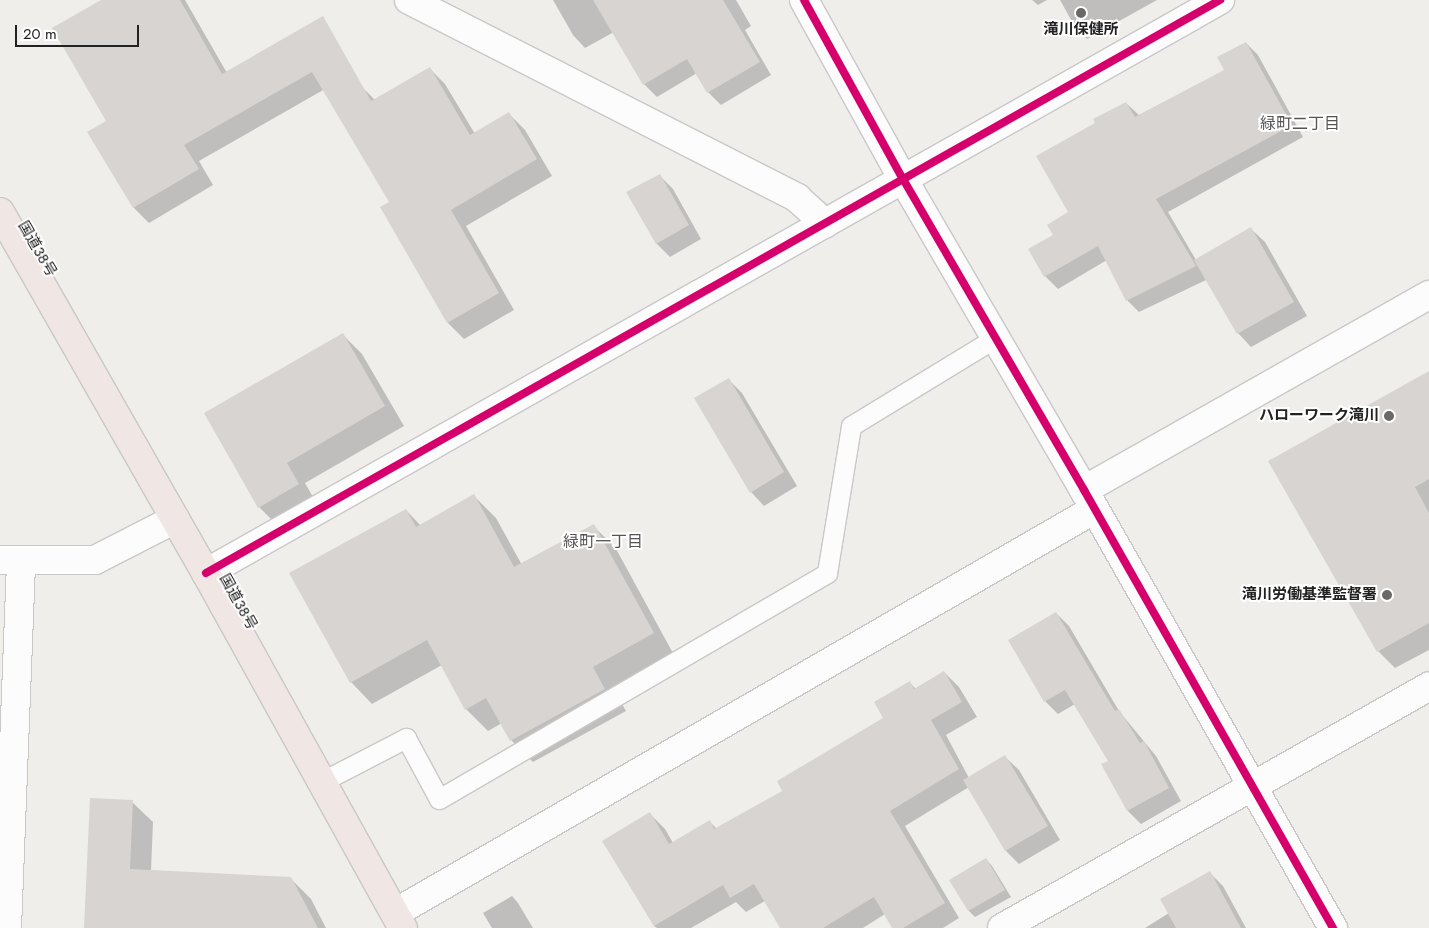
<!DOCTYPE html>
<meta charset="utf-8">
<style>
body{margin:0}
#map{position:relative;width:1429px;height:928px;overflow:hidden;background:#f0eeeb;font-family:Jost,"Noto Sans JP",sans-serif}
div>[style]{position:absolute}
.shadow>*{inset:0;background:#0003}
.building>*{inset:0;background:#d7d4d2}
.roads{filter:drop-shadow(1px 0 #c9c8c7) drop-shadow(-1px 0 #c9c8c7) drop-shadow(0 1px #c9c8c7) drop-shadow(0 -1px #c9c8c7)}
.service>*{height:19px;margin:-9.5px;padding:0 9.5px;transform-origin:9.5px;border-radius:9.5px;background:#fdfcfc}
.minor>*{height:28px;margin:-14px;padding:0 14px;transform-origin:14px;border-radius:14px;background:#fdfcfc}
.tertiary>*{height:28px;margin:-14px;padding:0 14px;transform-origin:14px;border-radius:14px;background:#fdfcfc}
.trunk>*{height:28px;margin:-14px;padding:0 14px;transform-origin:14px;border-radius:14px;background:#f0e6e4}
.cycleway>*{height:8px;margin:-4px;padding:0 4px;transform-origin:4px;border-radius:4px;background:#d6006c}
.dots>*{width:14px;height:14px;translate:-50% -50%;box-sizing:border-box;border:2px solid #fff;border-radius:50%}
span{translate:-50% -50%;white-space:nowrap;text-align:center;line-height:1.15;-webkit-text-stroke:4px #fff;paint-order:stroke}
.poi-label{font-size:15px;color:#222;font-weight:700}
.right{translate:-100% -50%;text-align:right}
.street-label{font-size:15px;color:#222}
.neighbourhood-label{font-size:16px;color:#555}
.scale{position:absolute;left:15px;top:25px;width:124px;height:22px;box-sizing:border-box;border:2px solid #222;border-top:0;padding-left:6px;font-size:15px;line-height:18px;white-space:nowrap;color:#222;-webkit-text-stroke:4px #fff;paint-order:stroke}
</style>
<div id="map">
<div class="shadow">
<i style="clip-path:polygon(103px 0,185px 0,227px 73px,317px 21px,353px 73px,199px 161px,213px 185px,149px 223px,134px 208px,108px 122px)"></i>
<i style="clip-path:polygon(553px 0,736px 0,751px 26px,745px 30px,771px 75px,721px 105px,708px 92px,697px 73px,657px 97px,644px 84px,614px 32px,585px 48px,573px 35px)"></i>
<i style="clip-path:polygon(1032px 0,1047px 0,1038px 5px)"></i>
<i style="clip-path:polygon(1060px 0,1157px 0,1087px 39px,1074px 25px)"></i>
<i style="clip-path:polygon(1246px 43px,1258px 55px,1303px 137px,1168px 212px,1196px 260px,1251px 229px,1265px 242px,1307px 316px,1251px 347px,1238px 333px,1206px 280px,1139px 312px,1127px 300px,1107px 260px,1058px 289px,1045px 276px,1030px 250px,1055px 235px,1070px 213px,1097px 123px,1126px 103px,1139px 115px,1226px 70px)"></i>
<i style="clip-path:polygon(429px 68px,445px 84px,475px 134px,509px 114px,525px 130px,552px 176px,466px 226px,514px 310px,464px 339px,448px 323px,391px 203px,362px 87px,375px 100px)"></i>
<i style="clip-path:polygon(659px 175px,673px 189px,701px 239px,670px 257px,657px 244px)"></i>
<i style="clip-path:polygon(343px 335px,362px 354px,404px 426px,305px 483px,317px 504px,279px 527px,259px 507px,205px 414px)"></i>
<i style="clip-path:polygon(1429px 372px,1429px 650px,1395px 668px,1378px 651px)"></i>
<i style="clip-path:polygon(729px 380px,742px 393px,797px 486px,764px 506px,751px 492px)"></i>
<i style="clip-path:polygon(474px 496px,496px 518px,522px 565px,593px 526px,615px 547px,674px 655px,613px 688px,626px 711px,533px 762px,511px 740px,502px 723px,488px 731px,466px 709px,442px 665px,372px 704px,351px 682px,406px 510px,421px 526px)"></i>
<i style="clip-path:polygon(1056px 613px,1069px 626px,1119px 711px,1156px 756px,1181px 801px,1141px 824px,1128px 811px,1109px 761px,1075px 704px,1058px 714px,1045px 701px)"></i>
<i style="clip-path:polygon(944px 672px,959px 687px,977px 717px,946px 735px,969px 778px,1005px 757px,1019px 770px,1060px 840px,1019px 864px,1006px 851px,969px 787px,905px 826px,959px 918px,943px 928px,893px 928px,885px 914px,863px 928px,781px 928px,765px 901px,746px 912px,736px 902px,691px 928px,657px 928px,654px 926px,604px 841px,650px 814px,665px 829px,673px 843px,710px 822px,717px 829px,784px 791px,884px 718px,910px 683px,916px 689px)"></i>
<i style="clip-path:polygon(132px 802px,153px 822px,151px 871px,290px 878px,311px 899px,326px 928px,85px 928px)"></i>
<i style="clip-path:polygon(986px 859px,992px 866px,1011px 897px,975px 917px,969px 911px,951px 880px)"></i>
<i style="clip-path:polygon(1210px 873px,1223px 886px,1246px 928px,1145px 928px,1169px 913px)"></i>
<i style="clip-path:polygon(512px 896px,518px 903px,533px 928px,492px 928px,483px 913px)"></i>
</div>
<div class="building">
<i style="clip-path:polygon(101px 0,180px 0,222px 74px,323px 16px,371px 101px,430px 67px,470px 135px,509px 112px,537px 159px,451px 210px,499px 293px,447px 323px,380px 207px,389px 202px,312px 72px,184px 145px,199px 169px,133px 208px,87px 132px,106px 121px,52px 28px)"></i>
<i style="clip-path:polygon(593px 0,723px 0,760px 62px,707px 93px,687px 59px,643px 85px)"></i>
<i style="clip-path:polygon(1246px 42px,1292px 125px,1156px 199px,1196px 266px,1126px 301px,1098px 246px,1044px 277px,1028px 249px,1053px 235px,1047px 225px,1068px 212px,1036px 156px,1095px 123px,1093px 119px,1126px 102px,1135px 117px,1224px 70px,1217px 57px)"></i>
<i style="clip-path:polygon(660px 174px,689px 225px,656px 244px,626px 192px)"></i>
<i style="clip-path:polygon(1251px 227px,1294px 302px,1237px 334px,1194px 260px)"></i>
<i style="clip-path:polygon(343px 333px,385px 406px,287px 463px,299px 484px,258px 508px,204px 413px)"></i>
<i style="clip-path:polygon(1429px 371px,1429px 479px,1415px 487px,1429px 513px,1429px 623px,1377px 652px,1268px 461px)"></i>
<i style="clip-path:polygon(729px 378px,784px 472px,750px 493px,694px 398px)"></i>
<i style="clip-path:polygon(474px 494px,514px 567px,594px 524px,654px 633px,593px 667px,605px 689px,510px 741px,486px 698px,465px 710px,427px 640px,350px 683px,289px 573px,406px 509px,416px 527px)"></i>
<i style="clip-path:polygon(1056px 612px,1115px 711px,1119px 709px,1140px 743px,1144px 741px,1169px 788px,1127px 811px,1101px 764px,1108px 761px,1065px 690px,1044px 702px,1008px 640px)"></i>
<i style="clip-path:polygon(944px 671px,962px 702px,931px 720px,959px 769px,890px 811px,945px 903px,903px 928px,892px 928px,874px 897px,823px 928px,780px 928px,754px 884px,730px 898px,723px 885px,654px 926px,602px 841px,650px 812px,669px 844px,710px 820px,714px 829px,782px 791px,777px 781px,883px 718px,874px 702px,910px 681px,914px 689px)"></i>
<i style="clip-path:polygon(1005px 755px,1048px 826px,1005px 851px,963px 780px)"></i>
<i style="clip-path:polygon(90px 798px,133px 800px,130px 869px,291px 877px,318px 928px,84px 928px)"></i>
<i style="clip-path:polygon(986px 858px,1005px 890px,968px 911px,949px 880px)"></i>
<i style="clip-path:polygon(1210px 871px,1241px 928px,1176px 928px,1160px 899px)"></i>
</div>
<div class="roads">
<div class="service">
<i style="left:321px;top:782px;width:96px;rotate:-27.4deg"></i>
<i style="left:406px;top:738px;width:69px;rotate:61.6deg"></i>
<i style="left:439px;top:799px;width:449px;rotate:-30.2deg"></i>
<i style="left:827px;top:573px;width:149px;rotate:-80.7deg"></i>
<i style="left:851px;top:426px;width:169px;rotate:-31.4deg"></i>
</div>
<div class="minor">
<i style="left:409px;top:0;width:436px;rotate:27deg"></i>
<i style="left:797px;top:198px;width:38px;rotate:42deg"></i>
<i style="left:1084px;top:490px;width:396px;rotate:-29.5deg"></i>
<i style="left:206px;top:573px;width:1165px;rotate:-29.47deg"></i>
<i style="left:395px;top:913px;width:808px;rotate:-29.99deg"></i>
<i style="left:7px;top:928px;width:367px;rotate:-87.8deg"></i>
<i style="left:1002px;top:928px;width:491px;rotate:-29.5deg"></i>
</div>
<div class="tertiary">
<i style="left:804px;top:0;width:205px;rotate:61.1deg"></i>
<i style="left:903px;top:179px;width:360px;rotate:59.8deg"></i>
<i style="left:1084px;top:490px;width:504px;rotate:60.38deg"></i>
<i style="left:0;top:560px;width:95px"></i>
<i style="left:95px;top:560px;width:90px;rotate:-27.1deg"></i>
</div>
<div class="trunk">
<i style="left:0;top:212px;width:416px;rotate:60.3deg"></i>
<i style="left:206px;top:573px;width:406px;rotate:61deg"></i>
</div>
</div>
<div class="cycleway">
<i style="left:804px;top:0;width:205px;rotate:61.1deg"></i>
<i style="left:903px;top:179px;width:360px;rotate:59.8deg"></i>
<i style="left:1084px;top:490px;width:504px;rotate:60.38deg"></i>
<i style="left:206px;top:573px;width:1165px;rotate:-29.47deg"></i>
</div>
<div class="dots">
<i style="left:1081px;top:13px;background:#6a6968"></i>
<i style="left:1389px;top:416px;background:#6a6968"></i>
<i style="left:1387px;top:595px;background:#6a6968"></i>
</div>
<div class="poi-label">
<span style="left:1081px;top:30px">滝川保健所</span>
<span class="right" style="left:1379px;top:416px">ハローワーク滝川</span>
<span class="right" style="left:1377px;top:595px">滝川労働基準監督署</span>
</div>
<div class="street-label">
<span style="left:37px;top:249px;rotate:60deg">国道38号</span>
<span style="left:238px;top:602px;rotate:61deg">国道38号</span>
</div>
<div class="neighbourhood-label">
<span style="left:1300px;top:124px">緑町二丁目</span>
<span style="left:603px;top:542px">緑町一丁目</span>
</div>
<div class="scale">20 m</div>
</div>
